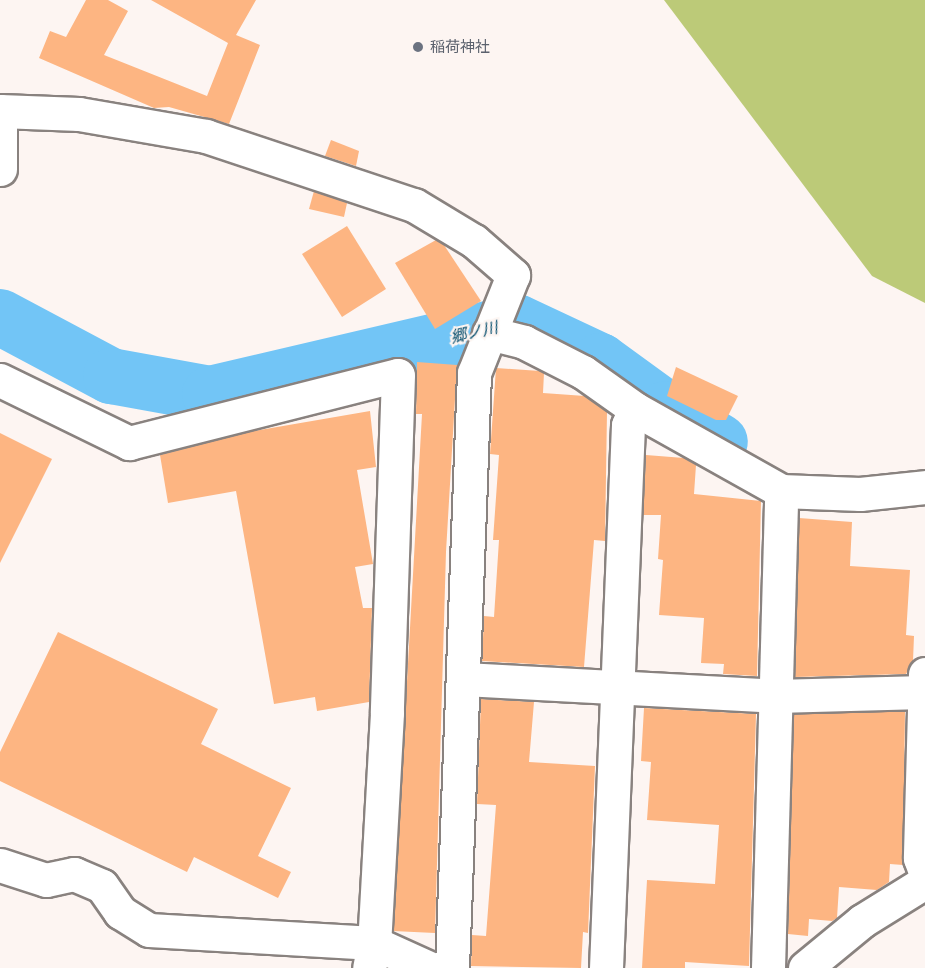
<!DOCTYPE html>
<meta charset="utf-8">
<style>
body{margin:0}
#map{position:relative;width:925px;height:968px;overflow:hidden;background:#fdf5f2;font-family:"PT Sans Narrow","Noto Sans JP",sans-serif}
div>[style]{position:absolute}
.forest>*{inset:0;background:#bcca78}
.river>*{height:56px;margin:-28px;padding:0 28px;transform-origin:28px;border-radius:28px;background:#72c5f6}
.building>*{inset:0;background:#fdb582}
.roads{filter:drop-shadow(2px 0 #89827f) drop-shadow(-2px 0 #89827f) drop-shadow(0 2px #89827f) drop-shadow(0 -2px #89827f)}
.minor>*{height:33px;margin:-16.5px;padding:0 16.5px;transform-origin:16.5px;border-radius:16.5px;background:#fff}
.dots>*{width:16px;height:16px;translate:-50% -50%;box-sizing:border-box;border:3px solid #fdf5f2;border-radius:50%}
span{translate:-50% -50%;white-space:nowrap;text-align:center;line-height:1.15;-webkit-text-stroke:4.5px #fdf5f2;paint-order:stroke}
.worship-label{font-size:15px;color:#5b616d}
.left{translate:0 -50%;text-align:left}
.water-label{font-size:16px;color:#024b6b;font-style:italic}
</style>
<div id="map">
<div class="forest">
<i style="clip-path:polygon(664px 0,925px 0,925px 303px,872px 276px)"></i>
</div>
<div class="river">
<i style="left:0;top:317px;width:126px;rotate:28deg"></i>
<i style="left:111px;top:376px;width:101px;rotate:10.3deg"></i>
<i style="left:210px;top:394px;width:315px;rotate:-13.2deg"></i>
<i style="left:517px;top:322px;width:92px;rotate:25.2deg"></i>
<i style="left:600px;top:361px;width:82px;rotate:36deg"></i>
<i style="left:666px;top:409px;width:63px;rotate:31.4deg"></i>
</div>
<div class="building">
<i style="clip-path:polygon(86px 0,108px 0,128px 11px,104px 55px,207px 96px,228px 43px,151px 0,256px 0,236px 35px,260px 45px,229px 124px,169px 107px,154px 108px,39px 58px,50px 31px,66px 37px)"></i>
<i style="clip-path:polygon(331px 140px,359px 151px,356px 166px,325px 156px)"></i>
<i style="clip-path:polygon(314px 191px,347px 203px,344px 217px,309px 209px)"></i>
<i style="clip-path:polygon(347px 226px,386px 289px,342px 317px,302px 254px)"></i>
<i style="clip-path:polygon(436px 240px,444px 245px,481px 301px,435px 329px,395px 263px)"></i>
<i style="clip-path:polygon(417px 362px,457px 365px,446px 552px,435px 933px,393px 931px,422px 414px,416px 414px)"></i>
<i style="clip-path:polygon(676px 367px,738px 396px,726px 420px,716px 420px,667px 396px)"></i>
<i style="clip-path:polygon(496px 368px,540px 371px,544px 373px,543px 393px,585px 396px,607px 412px,605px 541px,594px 540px,584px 667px,482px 661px,484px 616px,494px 617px,499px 540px,493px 540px,499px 455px,490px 454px)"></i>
<i style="clip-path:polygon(370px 411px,376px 467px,357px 470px,373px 564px,355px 567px,363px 608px,372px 608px,369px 702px,317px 711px,315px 697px,274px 704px,236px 491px,168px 503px,160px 455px,248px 432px)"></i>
<i style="clip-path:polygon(0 433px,52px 459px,0 563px)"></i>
<i style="clip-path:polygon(646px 455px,684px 458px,696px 465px,694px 494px,761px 501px,757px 676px,723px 674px,724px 664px,701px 663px,704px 618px,659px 615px,663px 560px,658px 559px,661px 515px,643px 515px)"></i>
<i style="clip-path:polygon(799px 518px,852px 522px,850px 566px,910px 570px,906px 635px,914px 636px,913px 661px,906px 674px,795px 677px)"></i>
<i style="clip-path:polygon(58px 632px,218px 709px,201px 744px,291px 788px,258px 856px,291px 872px,278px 898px,194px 857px,187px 872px,0 781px,0 752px)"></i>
<i style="clip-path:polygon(481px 699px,534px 702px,529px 762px,595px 766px,588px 933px,583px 932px,581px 968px,471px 966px,472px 935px,486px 936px,496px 805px,477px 804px)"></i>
<i style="clip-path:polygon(644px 708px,756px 714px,749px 966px,685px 962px,685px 968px,642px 968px,647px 880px,715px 884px,719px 825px,647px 820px,651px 762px,641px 761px)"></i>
<i style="clip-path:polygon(905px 711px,903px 865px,890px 864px,889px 882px,877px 890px,839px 887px,837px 918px,832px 921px,809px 919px,808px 936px,788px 934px,794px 714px)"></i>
</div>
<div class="roads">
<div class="minor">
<i style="left:0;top:111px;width:79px;rotate:2.2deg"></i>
<i style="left:79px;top:114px;width:129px;rotate:9.8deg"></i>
<i style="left:206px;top:136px;width:219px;rotate:18.4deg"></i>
<i style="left:414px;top:205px;width:70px;rotate:31deg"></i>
<i style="left:474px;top:241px;width:52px;rotate:41.1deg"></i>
<i style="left:513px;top:275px;width:105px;rotate:111.7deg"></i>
<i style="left:474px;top:373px;width:595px;rotate:92.12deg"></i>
<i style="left:0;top:169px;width:58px;rotate:-90deg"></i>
<i style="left:489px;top:333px;width:36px;rotate:14deg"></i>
<i style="left:524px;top:342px;width:66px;rotate:27deg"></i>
<i style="left:583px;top:372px;width:64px;rotate:35.4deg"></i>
<i style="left:635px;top:409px;width:167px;rotate:29.3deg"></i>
<i style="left:781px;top:491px;width:79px;rotate:2.2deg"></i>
<i style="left:860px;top:494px;width:65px;rotate:-6.1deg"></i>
<i style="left:0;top:380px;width:144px;rotate:26deg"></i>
<i style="left:129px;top:443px;width:277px;rotate:-14.2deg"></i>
<i style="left:398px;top:375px;width:338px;rotate:91.9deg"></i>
<i style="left:387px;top:713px;width:230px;rotate:93.2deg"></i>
<i style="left:374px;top:943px;width:25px;rotate:101deg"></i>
<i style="left:925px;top:674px;width:184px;rotate:91.6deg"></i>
<i style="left:920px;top:858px;width:15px;rotate:70deg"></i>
<i style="left:464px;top:679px;width:311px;rotate:3.1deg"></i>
<i style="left:775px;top:696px;width:149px;rotate:-1.5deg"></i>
<i style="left:0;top:865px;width:48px;rotate:18.1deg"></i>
<i style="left:46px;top:880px;width:29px;rotate:-12deg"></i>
<i style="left:74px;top:874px;width:30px;rotate:23deg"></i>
<i style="left:102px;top:886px;width:32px;rotate:55deg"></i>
<i style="left:120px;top:912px;width:34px;rotate:32deg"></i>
<i style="left:149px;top:930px;width:225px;rotate:3.3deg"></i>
<i style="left:374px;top:943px;width:60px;rotate:24.4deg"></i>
<i style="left:606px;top:968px;width:543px;rotate:-87.68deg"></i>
<i style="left:628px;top:425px;width:17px;rotate:-66deg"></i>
<i style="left:768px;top:968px;width:477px;rotate:-88.4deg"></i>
<i style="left:805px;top:968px;width:74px;rotate:-39.5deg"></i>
<i style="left:862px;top:921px;width:74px;rotate:-31.8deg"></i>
</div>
</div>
<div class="dots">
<i style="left:418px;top:47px;background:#6b7280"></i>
</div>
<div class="worship-label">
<span class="left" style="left:430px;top:47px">稲荷神社</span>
</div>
<div class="water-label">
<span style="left:474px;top:332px;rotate:-13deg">郷ノ川</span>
</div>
</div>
